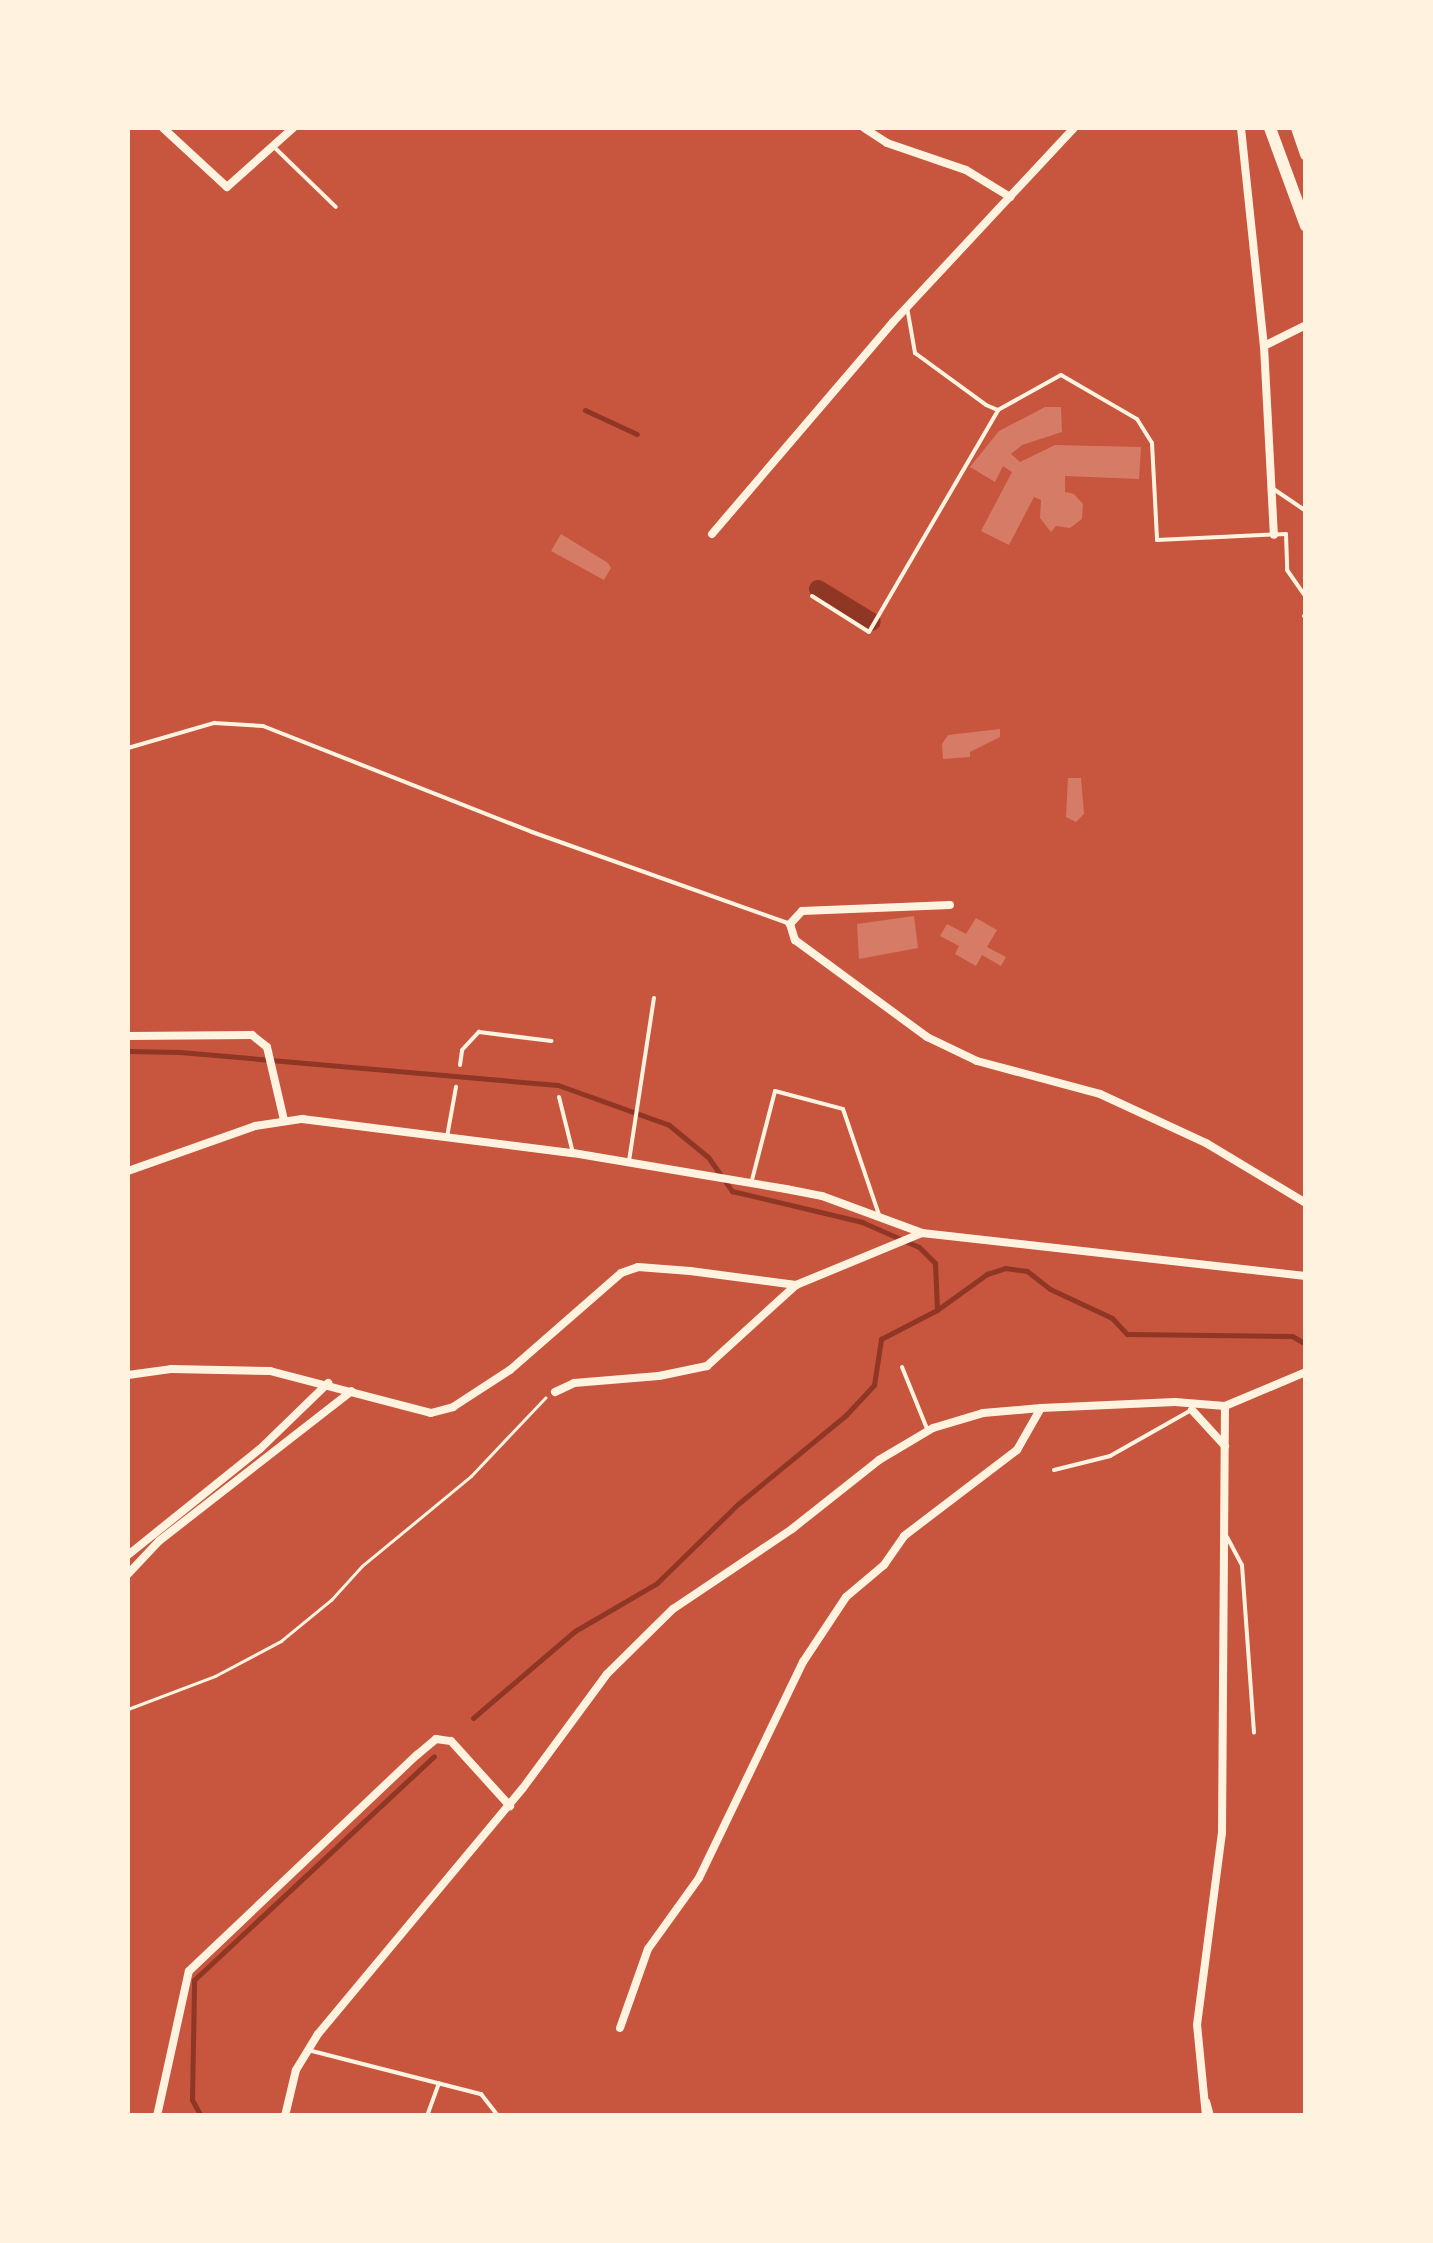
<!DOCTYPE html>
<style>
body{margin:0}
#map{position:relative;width:1433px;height:2243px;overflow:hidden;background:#c8553d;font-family:Ubuntu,sans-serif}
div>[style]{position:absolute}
.stream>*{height:5px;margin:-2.5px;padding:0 2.5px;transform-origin:2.5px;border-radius:2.5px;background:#8f3625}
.canal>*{height:18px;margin:-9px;padding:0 9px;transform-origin:9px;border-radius:9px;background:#8f3625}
.building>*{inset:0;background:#d67c66}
.path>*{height:2.5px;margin:-1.25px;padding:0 1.25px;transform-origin:1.25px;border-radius:1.25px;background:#fff3e0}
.service>*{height:4px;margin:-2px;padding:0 2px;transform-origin:2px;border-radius:2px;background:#fff3e0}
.minor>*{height:8px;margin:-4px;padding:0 4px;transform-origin:4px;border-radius:4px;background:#fff3e0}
.primary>*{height:12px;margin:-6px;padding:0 6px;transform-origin:6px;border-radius:6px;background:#fff3e0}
span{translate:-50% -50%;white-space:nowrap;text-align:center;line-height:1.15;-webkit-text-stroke:9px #fff3e0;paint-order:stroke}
.frame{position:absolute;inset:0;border:130px solid #fff3e0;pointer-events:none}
</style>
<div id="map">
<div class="stream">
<i style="left:585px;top:410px;width:57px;rotate:24.8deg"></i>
<i style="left:128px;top:1051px;width:52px;rotate:1.1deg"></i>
<i style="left:180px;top:1052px;width:379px;rotate:5deg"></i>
<i style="left:558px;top:1085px;width:118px;rotate:19.8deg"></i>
<i style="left:669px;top:1125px;width:50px;rotate:39.4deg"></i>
<i style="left:708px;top:1157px;width:42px;rotate:54.8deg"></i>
<i style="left:732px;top:1191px;width:134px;rotate:13.4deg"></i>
<i style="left:862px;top:1222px;width:62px;rotate:23.7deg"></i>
<i style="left:919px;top:1247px;width:23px;rotate:45deg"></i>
<i style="left:935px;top:1263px;width:45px;rotate:87.5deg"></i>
<i style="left:473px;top:1718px;width:134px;rotate:-40.5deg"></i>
<i style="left:575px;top:1631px;width:95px;rotate:-30.3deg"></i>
<i style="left:657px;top:1583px;width:113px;rotate:-44.3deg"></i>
<i style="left:738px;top:1504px;width:140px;rotate:-39.5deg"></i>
<i style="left:846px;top:1415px;width:41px;rotate:-47deg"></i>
<i style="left:874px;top:1385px;width:47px;rotate:-81.3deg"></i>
<i style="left:881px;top:1339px;width:63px;rotate:-27.4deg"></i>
<i style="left:937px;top:1310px;width:62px;rotate:-35.8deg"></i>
<i style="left:987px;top:1274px;width:19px;rotate:-18deg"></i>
<i style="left:1005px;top:1268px;width:22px;rotate:8deg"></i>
<i style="left:1027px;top:1271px;width:29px;rotate:38deg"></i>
<i style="left:1050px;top:1289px;width:68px;rotate:25.1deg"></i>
<i style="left:1112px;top:1318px;width:22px;rotate:47deg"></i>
<i style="left:1127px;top:1334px;width:165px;rotate:0.7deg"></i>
<i style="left:1292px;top:1336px;width:16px;rotate:30deg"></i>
<i style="left:201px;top:2116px;width:18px;rotate:-119deg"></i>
<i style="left:192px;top:2100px;width:120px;rotate:-89deg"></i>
<i style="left:194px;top:1980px;width:328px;rotate:-43deg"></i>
</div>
<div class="canal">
<i style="left:818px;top:589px;width:63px;rotate:31.4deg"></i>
</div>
<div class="building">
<i style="clip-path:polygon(1045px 407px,1061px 407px,1062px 432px,1022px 445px,1011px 454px,1020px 462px,1055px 445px,1141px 447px,1139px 479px,1065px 476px,1065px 492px,1074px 494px,1083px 504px,1082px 519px,1070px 528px,1056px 526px,1051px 532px,1040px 518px,1041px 500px,1034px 497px,1009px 545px,981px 531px,1012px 472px,1003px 466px,995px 482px,970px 467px,999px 431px)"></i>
<i style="clip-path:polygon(561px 534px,608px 563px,611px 568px,604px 580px,551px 551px)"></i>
<i style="clip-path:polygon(1000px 729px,1000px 737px,970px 752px,970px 757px,943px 759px,942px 744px,948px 735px)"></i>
<i style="clip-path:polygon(1068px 778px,1081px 778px,1084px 814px,1076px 822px,1066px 817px)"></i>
<i style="clip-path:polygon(914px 916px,918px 948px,859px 959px,857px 924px)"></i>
<i style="clip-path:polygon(976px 918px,997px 930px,987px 947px,1006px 957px,1001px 966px,982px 955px,976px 966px,955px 954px,959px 946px,940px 936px,947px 924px,966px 934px)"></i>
</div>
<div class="path">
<i style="left:128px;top:1709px;width:93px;rotate:-20.8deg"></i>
<i style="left:215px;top:1676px;width:75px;rotate:-27.9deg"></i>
<i style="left:281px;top:1641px;width:65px;rotate:-39.4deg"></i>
<i style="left:331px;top:1600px;width:46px;rotate:-47.6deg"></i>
<i style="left:362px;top:1566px;width:141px;rotate:-39.5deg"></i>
<i style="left:471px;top:1476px;width:108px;rotate:-46.5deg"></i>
</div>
<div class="service">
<i style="left:274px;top:147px;width:86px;rotate:44.1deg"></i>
<i style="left:907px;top:307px;width:47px;rotate:80.1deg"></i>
<i style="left:915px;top:353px;width:88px;rotate:36.2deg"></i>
<i style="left:986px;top:405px;width:13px;rotate:23deg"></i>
<i style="left:998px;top:410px;width:72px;rotate:-29.1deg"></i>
<i style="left:1061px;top:375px;width:88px;rotate:30.1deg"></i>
<i style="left:1137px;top:419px;width:28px;rotate:58deg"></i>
<i style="left:1152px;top:443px;width:97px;rotate:87deg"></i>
<i style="left:1157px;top:540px;width:129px;rotate:-2.7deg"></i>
<i style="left:1286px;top:534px;width:36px;rotate:88deg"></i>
<i style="left:1287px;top:570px;width:33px;rotate:55deg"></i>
<i style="left:1272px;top:488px;width:41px;rotate:34.1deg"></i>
<i style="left:812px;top:596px;width:67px;rotate:32.3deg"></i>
<i style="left:869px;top:632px;width:257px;rotate:-59.8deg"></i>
<i style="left:1304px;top:616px;width:4px;rotate:-56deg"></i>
<i style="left:128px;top:748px;width:90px;rotate:-16.2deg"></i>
<i style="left:214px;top:723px;width:49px;rotate:3.5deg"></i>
<i style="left:263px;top:726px;width:289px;rotate:21.5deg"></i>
<i style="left:532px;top:832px;width:272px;rotate:19.6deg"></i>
<i style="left:460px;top:1065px;width:15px;rotate:-82deg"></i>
<i style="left:462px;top:1050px;width:25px;rotate:-47deg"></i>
<i style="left:479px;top:1032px;width:73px;rotate:7.1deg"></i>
<i style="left:559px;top:1097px;width:58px;rotate:76deg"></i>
<i style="left:447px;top:1137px;width:51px;rotate:-79.8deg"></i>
<i style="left:629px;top:1161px;width:165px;rotate:-81.3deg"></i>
<i style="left:752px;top:1180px;width:92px;rotate:-75.5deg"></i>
<i style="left:775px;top:1091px;width:70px;rotate:14.8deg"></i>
<i style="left:843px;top:1109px;width:112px;rotate:71.2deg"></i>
<i style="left:902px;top:1367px;width:69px;rotate:67.9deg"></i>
<i style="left:1054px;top:1470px;width:58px;rotate:-14deg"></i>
<i style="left:1110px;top:1456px;width:95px;rotate:-29.5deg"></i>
<i style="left:1227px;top:1537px;width:32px;rotate:62deg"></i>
<i style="left:1242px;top:1565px;width:168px;rotate:85.9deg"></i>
<i style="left:308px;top:2050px;width:179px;rotate:14.3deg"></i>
<i style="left:481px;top:2094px;width:28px;rotate:52deg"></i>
<i style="left:1208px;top:2101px;width:16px;rotate:75deg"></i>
<i style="left:427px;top:2116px;width:35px;rotate:-70deg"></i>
</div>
<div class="minor">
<i style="left:163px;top:128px;width:87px;rotate:42.7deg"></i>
<i style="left:227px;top:187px;width:89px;rotate:-41.8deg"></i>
<i style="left:864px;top:128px;width:27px;rotate:33deg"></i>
<i style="left:887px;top:143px;width:83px;rotate:18.9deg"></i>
<i style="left:966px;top:170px;width:52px;rotate:31.5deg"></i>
<i style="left:1241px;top:128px;width:219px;rotate:84deg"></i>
<i style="left:1264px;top:346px;width:189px;rotate:87deg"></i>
<i style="left:1264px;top:346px;width:47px;rotate:-26.6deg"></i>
<i style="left:712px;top:534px;width:279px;rotate:-49.5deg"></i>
<i style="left:893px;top:322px;width:265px;rotate:-47deg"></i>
<i style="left:950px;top:905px;width:148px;rotate:177.7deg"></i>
<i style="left:802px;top:911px;width:18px;rotate:133deg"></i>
<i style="left:790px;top:924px;width:17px;rotate:73deg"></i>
<i style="left:795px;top:940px;width:164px;rotate:36.3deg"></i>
<i style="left:927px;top:1037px;width:55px;rotate:25.6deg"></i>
<i style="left:977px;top:1061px;width:127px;rotate:15deg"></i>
<i style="left:1100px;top:1094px;width:117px;rotate:24.8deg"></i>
<i style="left:1206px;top:1143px;width:117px;rotate:31deg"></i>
<i style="left:128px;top:1036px;width:124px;rotate:-0.5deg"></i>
<i style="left:252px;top:1035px;width:19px;rotate:39deg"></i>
<i style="left:267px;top:1047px;width:75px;rotate:76.9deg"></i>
<i style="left:128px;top:1171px;width:135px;rotate:-19.5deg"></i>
<i style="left:255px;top:1126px;width:48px;rotate:-8.5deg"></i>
<i style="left:302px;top:1119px;width:273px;rotate:7.2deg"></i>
<i style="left:573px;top:1153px;width:216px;rotate:9.6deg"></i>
<i style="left:786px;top:1189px;width:37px;rotate:11deg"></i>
<i style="left:822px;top:1196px;width:107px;rotate:20.3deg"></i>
<i style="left:922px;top:1233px;width:386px;rotate:6.4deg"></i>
<i style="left:128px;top:1375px;width:43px;rotate:-7.9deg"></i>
<i style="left:171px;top:1369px;width:99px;rotate:1.2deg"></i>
<i style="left:270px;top:1371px;width:166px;rotate:14.6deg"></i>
<i style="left:431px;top:1413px;width:23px;rotate:-15deg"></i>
<i style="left:453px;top:1407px;width:68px;rotate:-33deg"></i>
<i style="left:510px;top:1370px;width:147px;rotate:-41.1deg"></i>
<i style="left:621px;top:1273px;width:18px;rotate:-19deg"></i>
<i style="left:638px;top:1267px;width:52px;rotate:4.4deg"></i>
<i style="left:690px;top:1271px;width:107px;rotate:7.5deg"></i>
<i style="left:555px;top:1392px;width:21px;rotate:-25deg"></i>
<i style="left:574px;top:1383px;width:85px;rotate:-4.7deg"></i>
<i style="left:659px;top:1376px;width:49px;rotate:-11.8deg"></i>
<i style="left:707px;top:1366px;width:120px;rotate:-42.3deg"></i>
<i style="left:796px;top:1285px;width:136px;rotate:-22.4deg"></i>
<i style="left:1192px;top:1410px;width:49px;rotate:47.5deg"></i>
<i style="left:128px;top:1555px;width:169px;rotate:-38.8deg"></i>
<i style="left:260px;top:1449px;width:95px;rotate:-44.1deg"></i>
<i style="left:128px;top:1574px;width:45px;rotate:-46.8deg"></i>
<i style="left:159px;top:1541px;width:244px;rotate:-37.9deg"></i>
<i style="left:620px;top:2028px;width:84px;rotate:-70.5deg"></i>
<i style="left:648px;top:1949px;width:87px;rotate:-54.3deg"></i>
<i style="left:699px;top:1878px;width:240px;rotate:-64.3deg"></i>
<i style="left:803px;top:1662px;width:78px;rotate:-56.5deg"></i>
<i style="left:846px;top:1597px;width:50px;rotate:-40.1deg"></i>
<i style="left:884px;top:1565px;width:35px;rotate:-55deg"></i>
<i style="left:904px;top:1536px;width:142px;rotate:-37.3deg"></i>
<i style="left:1017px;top:1450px;width:48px;rotate:-60.3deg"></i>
<i style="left:157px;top:2116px;width:148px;rotate:-77.6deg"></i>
<i style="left:189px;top:1971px;width:314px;rotate:-43.5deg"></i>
<i style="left:417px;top:1755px;width:25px;rotate:-40deg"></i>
<i style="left:436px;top:1739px;width:15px;rotate:8deg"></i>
<i style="left:451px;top:1741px;width:88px;rotate:47.8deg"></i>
<i style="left:285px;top:2116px;width:47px;rotate:-76.6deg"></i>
<i style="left:296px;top:2070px;width:42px;rotate:-58.6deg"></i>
<i style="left:318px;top:2034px;width:320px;rotate:-50.2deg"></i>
<i style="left:523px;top:1788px;width:142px;rotate:-53.6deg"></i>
<i style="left:607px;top:1674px;width:93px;rotate:-44.6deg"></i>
<i style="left:673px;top:1609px;width:143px;rotate:-33.9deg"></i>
<i style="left:792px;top:1529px;width:111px;rotate:-38.4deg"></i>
<i style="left:879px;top:1460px;width:63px;rotate:-30.7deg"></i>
<i style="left:933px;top:1428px;width:52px;rotate:-16.7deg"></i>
<i style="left:983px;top:1413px;width:58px;rotate:-4.9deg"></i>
<i style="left:1041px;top:1408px;width:134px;rotate:-2.6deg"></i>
<i style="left:1175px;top:1402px;width:50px;rotate:4.6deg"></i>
<i style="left:1225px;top:1406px;width:88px;rotate:-22.8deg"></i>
<i style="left:1206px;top:2116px;width:91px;rotate:-95.6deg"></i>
<i style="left:1197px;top:2025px;width:194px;rotate:-82.6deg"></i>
<i style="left:1222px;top:1833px;width:427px;rotate:-89.6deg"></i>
</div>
<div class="primary">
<i style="left:1270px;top:128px;width:104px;rotate:69.8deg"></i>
<i style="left:1297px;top:128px;width:28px;rotate:71deg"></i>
</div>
<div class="frame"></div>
</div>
